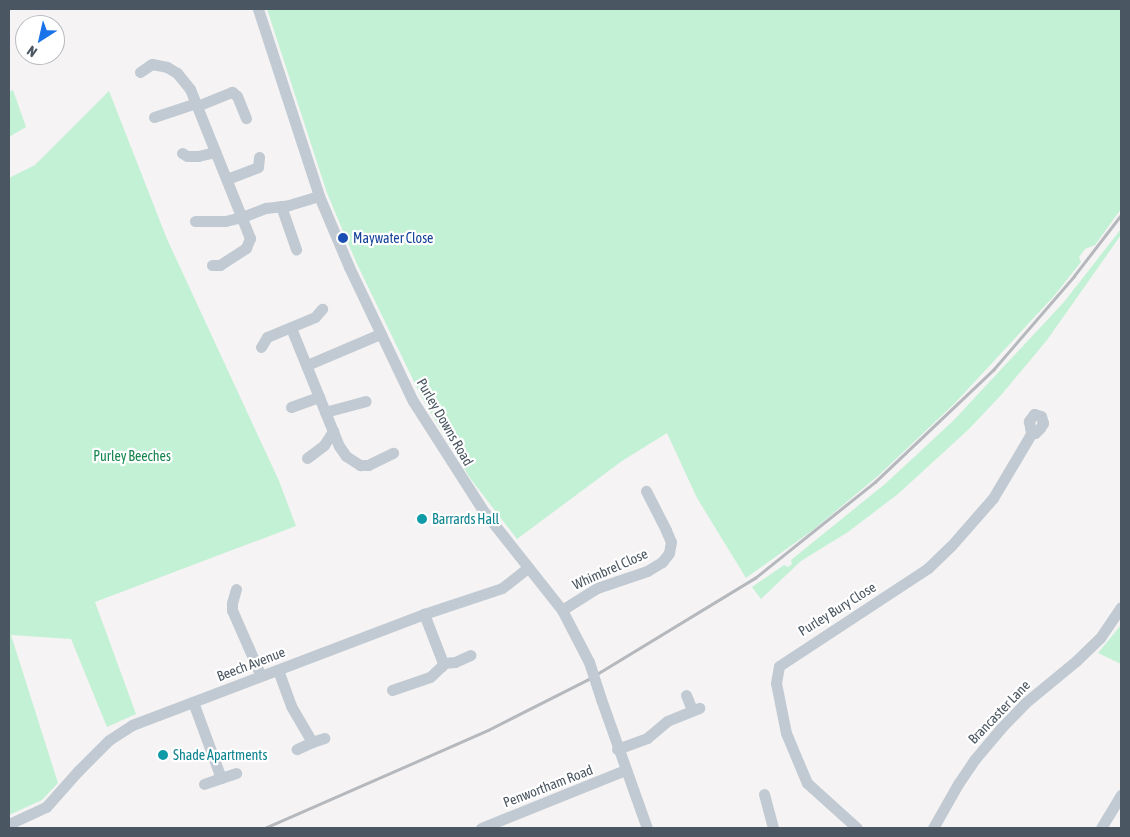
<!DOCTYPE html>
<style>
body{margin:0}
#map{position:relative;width:1130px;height:837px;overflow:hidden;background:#f5f3f3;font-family:"Asap Condensed",sans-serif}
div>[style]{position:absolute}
.green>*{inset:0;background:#c3f1d5}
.minor>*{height:11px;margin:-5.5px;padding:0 5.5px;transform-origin:5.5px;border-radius:5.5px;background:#c1cad2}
.rail>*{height:2.5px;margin:-1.25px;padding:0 1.25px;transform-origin:1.25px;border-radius:1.25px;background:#b5b8bd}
.minor-bridge>*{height:11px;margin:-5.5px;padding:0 5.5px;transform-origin:5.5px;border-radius:5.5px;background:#c1cad2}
.dots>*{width:14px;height:14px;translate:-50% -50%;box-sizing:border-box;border:2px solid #fff;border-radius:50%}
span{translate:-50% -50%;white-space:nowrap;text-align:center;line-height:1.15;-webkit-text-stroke:4.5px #fff;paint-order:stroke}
.transit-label{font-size:14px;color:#164399}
.left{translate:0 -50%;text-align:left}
.street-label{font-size:14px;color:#4a5661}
.park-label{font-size:14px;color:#17864f}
.culture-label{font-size:14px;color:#0d838f}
.frame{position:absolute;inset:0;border:10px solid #4a5661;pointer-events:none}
.north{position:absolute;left:15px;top:15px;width:50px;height:50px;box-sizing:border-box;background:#fff;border:1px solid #b7bbc0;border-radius:50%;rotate:215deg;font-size:14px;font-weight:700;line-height:20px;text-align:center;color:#4a5661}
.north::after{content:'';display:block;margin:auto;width:18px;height:22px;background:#1a73e8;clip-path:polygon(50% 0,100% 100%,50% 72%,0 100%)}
</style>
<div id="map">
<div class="green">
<i style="clip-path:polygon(267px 9px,1121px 9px,1121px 209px,1095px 245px,1085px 249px,1079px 257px,1081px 262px,1054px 296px,955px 403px,879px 475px,813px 530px,746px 578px,697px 498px,667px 433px,622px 461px,517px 539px,470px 478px,421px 396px,357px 264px,327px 193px)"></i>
<i style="clip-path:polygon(13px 90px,26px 127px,9px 137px,9px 92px)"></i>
<i style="clip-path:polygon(109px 91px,167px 239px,279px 481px,296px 526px,95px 602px,136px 714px,107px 727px,71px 639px,11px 635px,58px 783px,42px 800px,9px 815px,9px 178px,35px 165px)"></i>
<i style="clip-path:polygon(1121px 229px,1121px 235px,1047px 340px,1002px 394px,969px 429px,898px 494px,848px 532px,801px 561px,761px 599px,752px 587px,784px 565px,788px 567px,792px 564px,791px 560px,885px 484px,953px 421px,1064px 302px)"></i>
<i style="clip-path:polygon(1121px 625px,1121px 664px,1098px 653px)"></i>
</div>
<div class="minor">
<i style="left:258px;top:9px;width:197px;rotate:71.9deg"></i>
<i style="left:319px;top:196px;width:77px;rotate:67.1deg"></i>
<i style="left:349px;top:267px;width:148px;rotate:64.5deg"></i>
<i style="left:413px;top:401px;width:128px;rotate:57.4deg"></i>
<i style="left:482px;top:509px;width:129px;rotate:51.6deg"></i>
<i style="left:562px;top:610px;width:59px;rotate:62.6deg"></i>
<i style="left:140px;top:72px;width:14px;rotate:-34deg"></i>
<i style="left:152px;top:64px;width:15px;rotate:11deg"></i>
<i style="left:167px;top:67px;width:12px;rotate:31deg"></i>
<i style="left:177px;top:73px;width:21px;rotate:51deg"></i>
<i style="left:190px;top:89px;width:161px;rotate:68.1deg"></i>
<i style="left:250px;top:238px;width:11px;rotate:112deg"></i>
<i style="left:246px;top:248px;width:31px;rotate:147deg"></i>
<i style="left:220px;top:265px;width:8px;rotate:180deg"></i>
<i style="left:197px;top:106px;width:38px;rotate:-22deg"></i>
<i style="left:232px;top:92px;width:6px;rotate:39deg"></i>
<i style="left:237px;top:96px;width:24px;rotate:68deg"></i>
<i style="left:154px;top:117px;width:44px;rotate:-18.4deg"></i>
<i style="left:182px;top:153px;width:6px;rotate:31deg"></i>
<i style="left:187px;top:156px;width:11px"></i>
<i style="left:198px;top:156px;width:18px;rotate:-13deg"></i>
<i style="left:227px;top:179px;width:33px;rotate:-21deg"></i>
<i style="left:258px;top:167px;width:10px;rotate:-84deg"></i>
<i style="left:281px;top:206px;width:46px;rotate:70.8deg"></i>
<i style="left:195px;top:221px;width:30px"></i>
<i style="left:225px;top:221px;width:17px;rotate:-13deg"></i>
<i style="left:242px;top:217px;width:26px;rotate:-21deg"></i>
<i style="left:266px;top:208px;width:23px;rotate:-7deg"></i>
<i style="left:289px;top:205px;width:31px;rotate:-17deg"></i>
<i style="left:291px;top:328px;width:127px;rotate:67.9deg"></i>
<i style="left:339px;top:446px;width:12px;rotate:55deg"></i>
<i style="left:346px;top:456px;width:17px;rotate:33deg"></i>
<i style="left:360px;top:465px;width:8px"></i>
<i style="left:368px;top:465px;width:28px;rotate:-26deg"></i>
<i style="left:261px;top:347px;width:12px;rotate:-59deg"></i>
<i style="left:267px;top:337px;width:52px;rotate:-22.6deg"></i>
<i style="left:315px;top:317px;width:11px;rotate:-49deg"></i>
<i style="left:307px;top:365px;width:79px;rotate:-23deg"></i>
<i style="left:291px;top:407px;width:30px;rotate:-20deg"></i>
<i style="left:325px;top:412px;width:42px;rotate:-15deg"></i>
<i style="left:307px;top:458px;width:21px;rotate:-37deg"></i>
<i style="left:324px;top:445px;width:17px;rotate:-57deg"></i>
<i style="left:236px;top:589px;width:15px;rotate:106deg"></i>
<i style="left:232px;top:603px;width:7px;rotate:90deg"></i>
<i style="left:232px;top:610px;width:72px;rotate:66.3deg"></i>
<i style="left:562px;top:610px;width:41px;rotate:-32.2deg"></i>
<i style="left:597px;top:588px;width:53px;rotate:-18.8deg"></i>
<i style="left:647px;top:571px;width:17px;rotate:-31deg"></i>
<i style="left:662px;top:562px;width:11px;rotate:-52deg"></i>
<i style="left:669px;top:553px;width:11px;rotate:-80deg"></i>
<i style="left:671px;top:542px;width:13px;rotate:-113deg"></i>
<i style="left:666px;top:530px;width:44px;rotate:-117.1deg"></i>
<i style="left:443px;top:663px;width:12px;rotate:-5deg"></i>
<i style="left:455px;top:662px;width:17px;rotate:-24deg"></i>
<i style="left:278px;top:670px;width:38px;rotate:70deg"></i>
<i style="left:291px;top:706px;width:42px;rotate:59.7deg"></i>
<i style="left:312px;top:742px;width:17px;rotate:155deg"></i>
<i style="left:392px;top:690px;width:40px;rotate:-18.9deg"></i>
<i style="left:430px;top:677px;width:16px;rotate:-43deg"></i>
<i style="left:442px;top:666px;width:3px;rotate:-72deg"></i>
<i style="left:443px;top:663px;width:53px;rotate:-111.2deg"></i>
<i style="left:686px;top:695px;width:16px;rotate:68deg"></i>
<i style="left:601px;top:699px;width:137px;rotate:70.4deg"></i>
<i style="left:193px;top:702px;width:81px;rotate:69.8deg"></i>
<i style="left:221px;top:778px;width:18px;rotate:161deg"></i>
<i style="left:312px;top:742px;width:13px;rotate:-18deg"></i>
<i style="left:617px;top:749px;width:32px;rotate:-20deg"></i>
<i style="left:647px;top:738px;width:26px;rotate:-40deg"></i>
<i style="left:667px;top:721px;width:35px;rotate:-22deg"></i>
<i style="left:221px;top:778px;width:16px;rotate:-18deg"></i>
<i style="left:764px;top:794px;width:35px;rotate:75deg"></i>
<i style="left:9px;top:824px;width:41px;rotate:-24.7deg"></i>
<i style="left:46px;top:807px;width:48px;rotate:-48.4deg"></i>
<i style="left:78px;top:771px;width:44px;rotate:-45deg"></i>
<i style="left:109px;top:740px;width:27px;rotate:-33deg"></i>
<i style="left:132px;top:725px;width:312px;rotate:-20.8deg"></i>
<i style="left:424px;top:614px;width:82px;rotate:-18.4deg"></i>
<i style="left:502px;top:588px;width:33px;rotate:-38deg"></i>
<i style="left:481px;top:828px;width:155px;rotate:-21.9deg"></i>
<i style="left:857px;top:828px;width:67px;rotate:-138deg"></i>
<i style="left:807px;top:783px;width:54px;rotate:-112.8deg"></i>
<i style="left:786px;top:733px;width:51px;rotate:-101.3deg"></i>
<i style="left:776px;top:683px;width:17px;rotate:-80deg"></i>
<i style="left:779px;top:666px;width:178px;rotate:-33.3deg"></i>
<i style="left:928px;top:568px;width:32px;rotate:-44deg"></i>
<i style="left:951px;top:546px;width:64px;rotate:-48.8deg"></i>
<i style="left:993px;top:498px;width:74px;rotate:-59.3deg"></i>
<i style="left:1031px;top:434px;width:4px;rotate:-14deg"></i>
<i style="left:1035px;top:433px;width:7px;rotate:-45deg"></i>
<i style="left:1040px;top:428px;width:6px;rotate:-59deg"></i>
<i style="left:1043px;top:423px;width:7px;rotate:-106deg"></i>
<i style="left:1041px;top:416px;width:7px;rotate:-164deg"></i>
<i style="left:1034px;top:414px;width:9px;rotate:126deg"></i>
<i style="left:1029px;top:421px;width:13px;rotate:81deg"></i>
<i style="left:933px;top:828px;width:51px;rotate:-60.4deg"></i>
<i style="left:958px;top:784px;width:30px;rotate:-56deg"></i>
<i style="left:975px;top:759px;width:40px;rotate:-50deg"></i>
<i style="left:1001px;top:728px;width:35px;rotate:-46deg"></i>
<i style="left:1025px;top:703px;width:66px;rotate:-39.5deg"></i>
<i style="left:1076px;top:661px;width:33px;rotate:-44deg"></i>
<i style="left:1100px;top:638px;width:37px;rotate:-56deg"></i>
<i style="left:1101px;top:828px;width:39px;rotate:-59deg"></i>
</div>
<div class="rail">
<i style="left:265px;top:828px;width:244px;rotate:-23.7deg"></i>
<i style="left:488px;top:730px;width:111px;rotate:-26.8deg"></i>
<i style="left:587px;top:680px;width:197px;rotate:-31.3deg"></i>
<i style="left:755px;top:578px;width:154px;rotate:-38.7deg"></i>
<i style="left:875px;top:482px;width:163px;rotate:-43.5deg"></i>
<i style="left:993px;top:370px;width:124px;rotate:-49.2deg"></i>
<i style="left:1074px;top:276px;width:77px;rotate:-52.4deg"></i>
</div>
<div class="minor-bridge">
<i style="left:589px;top:662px;width:39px;rotate:72deg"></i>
</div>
<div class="dots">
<i style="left:343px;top:238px;background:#1a4fb4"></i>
<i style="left:422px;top:519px;background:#0f9aa8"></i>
<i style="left:163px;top:755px;background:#0f9aa8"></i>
</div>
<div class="transit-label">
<span class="left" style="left:353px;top:238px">Maywater Close</span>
</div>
<div class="street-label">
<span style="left:445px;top:422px;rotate:60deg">Purley Downs Road</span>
<span style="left:610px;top:569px;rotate:-24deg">Whimbrel Close</span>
<span style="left:837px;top:609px;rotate:-32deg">Purley Bury Close</span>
<span style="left:251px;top:664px;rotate:-21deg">Beech Avenue</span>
<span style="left:999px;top:712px;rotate:-46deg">Brancaster Lane</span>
<span style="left:548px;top:786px;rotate:-21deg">Penwortham Road</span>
</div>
<div class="park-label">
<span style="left:132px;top:456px">Purley Beeches</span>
</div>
<div class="culture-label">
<span class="left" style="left:432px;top:519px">Barrards Hall</span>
<span class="left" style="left:173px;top:755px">Shade Apartments</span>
</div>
<div class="frame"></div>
<div class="north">N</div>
</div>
